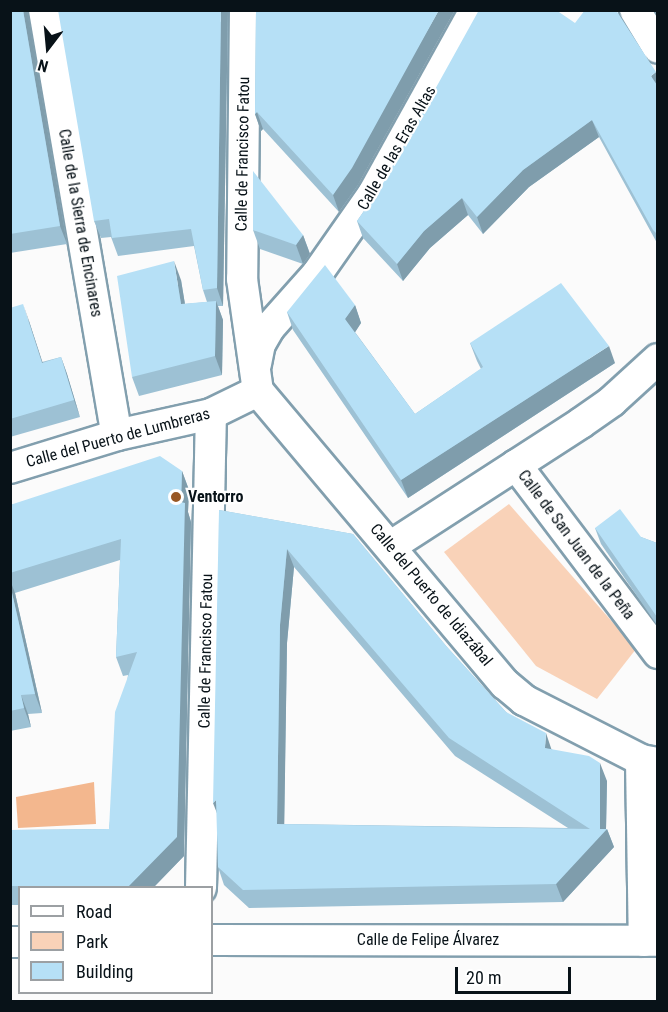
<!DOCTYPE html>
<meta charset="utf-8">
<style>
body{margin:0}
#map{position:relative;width:668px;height:1012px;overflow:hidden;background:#fbfbfb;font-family:"Roboto Condensed",sans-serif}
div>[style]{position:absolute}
.green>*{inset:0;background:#f9d2b8}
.water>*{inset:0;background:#f3b78e}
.roads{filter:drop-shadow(2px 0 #829fae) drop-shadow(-2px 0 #829fae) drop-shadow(0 2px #829fae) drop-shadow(0 -2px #829fae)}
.street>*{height:30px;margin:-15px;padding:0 15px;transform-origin:15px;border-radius:15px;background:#fff}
.wall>*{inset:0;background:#9dc1d4}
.shaded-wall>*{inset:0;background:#7f9dac}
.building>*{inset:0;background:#b6e0f6}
.dots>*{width:16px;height:16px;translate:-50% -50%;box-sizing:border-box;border:3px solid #fff;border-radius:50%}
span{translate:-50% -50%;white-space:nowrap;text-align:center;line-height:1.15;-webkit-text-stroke:4.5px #fff;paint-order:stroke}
.street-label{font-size:16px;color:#081218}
.poi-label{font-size:16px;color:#081218;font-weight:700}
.left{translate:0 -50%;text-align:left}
.frame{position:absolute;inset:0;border:12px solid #081218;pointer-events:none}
.legend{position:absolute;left:18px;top:886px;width:195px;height:108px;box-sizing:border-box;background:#fff;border:2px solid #9ca0a3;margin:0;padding:8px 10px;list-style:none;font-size:18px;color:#081218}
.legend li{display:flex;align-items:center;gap:12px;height:30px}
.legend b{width:30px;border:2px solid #9ca0a3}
.north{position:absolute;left:18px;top:18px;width:60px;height:60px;-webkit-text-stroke:4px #fff;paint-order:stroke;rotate:196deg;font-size:16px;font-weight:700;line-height:24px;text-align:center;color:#081218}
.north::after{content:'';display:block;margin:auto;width:21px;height:27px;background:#081218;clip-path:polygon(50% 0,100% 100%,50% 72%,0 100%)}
.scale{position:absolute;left:455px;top:967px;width:116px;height:27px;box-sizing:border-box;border:3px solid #081218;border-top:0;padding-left:8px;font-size:18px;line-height:21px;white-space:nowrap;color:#081218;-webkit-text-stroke:4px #fff;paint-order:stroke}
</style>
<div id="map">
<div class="green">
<i style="clip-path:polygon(509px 504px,636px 649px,597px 699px,536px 666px,444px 552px)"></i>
</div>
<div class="water">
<i style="clip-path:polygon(94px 782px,96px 824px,18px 828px,16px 797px)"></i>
</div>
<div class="roads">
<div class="street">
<i style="left:44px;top:10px;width:431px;rotate:80.3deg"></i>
<i style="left:245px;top:10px;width:269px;rotate:90.6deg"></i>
<i style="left:242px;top:279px;width:113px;rotate:81.9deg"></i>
<i style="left:258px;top:391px;width:383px;rotate:49.9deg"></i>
<i style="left:505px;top:684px;width:25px;rotate:40deg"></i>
<i style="left:524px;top:700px;width:131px;rotate:27.1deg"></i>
<i style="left:641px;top:760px;width:17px;rotate:10deg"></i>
<i style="left:635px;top:10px;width:44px;rotate:58.8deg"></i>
<i style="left:256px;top:364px;width:20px;rotate:-79deg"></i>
<i style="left:260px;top:344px;width:20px;rotate:-60deg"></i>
<i style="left:270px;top:327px;width:71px;rotate:-48.4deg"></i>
<i style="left:317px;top:274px;width:98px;rotate:-55deg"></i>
<i style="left:373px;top:194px;width:210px;rotate:-61deg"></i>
<i style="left:516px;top:465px;width:236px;rotate:52.9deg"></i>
<i style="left:10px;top:468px;width:112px;rotate:-17.1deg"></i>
<i style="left:117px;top:435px;width:96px;rotate:-12.6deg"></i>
<i style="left:211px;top:414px;width:52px;rotate:-26.1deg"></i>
<i style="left:391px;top:546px;width:226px;rotate:-32.9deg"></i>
<i style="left:581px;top:423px;width:38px;rotate:-35deg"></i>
<i style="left:612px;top:401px;width:62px;rotate:-42.4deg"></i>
<i style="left:641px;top:760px;width:181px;rotate:89.1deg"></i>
<i style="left:201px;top:888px;width:474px;rotate:-88.8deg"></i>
<i style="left:212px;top:940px;width:446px;rotate:0.1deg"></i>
<i style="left:10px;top:942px;width:10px"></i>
</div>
</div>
<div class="wall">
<i style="clip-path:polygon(10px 10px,27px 13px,67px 244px,10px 253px)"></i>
<i style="clip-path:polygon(228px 10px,223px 306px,218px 306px,223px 320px,222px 375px,139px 396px,132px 377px,181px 280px,185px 304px,207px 302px,203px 290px,194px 246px,118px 256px,111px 237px,101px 238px,94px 221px)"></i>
<i style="clip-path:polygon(256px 10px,358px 185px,339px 212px,263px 129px,261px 131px,255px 114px)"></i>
<i style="clip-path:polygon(657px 76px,657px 243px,599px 137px,529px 187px,483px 234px,468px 215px,430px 248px,403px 281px,363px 238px,357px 221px,382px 185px)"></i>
<i style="clip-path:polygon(253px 230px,303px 235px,310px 254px,303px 264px,260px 249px)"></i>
<i style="clip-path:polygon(355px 305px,361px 323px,355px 332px,415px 414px,481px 369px,477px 361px,470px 343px,615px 363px,408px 498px,293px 330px,287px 312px)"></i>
<i style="clip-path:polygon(10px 308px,29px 321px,42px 362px,61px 357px,67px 374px,80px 417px,10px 437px)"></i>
<i style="clip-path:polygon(182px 471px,189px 490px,188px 512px,191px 522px,184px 856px,153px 888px,20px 888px,20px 905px,10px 905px,10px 830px,109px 829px,128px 675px,123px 676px,116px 657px,120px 560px,15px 593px,42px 713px,28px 714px,31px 727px,10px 731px,10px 505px)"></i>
<i style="clip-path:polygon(evenodd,219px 510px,353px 534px,447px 647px,506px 712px,551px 749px,607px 781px,606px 829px,607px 829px,614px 847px,563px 902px,249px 908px,224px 885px,218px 867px,219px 510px,294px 567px,455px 756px,568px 828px,284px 824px,287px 643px,294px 567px)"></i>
<i style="clip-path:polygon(595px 528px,641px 537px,657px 543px,657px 625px,601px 544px)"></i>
</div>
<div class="shaded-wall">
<i style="clip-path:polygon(23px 10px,27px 10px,67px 244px,60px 226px)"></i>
<i style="clip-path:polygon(221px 10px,228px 10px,223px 306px,217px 288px)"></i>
<i style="clip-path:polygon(439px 10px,455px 10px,358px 185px,339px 212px,333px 195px)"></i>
<i style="clip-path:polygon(656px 72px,657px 76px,657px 93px,651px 76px)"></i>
<i style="clip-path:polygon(257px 112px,263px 129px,261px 131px,255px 114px)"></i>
<i style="clip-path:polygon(592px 120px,599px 137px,529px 187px,483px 234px,477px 217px,523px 170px)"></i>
<i style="clip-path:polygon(462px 198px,468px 215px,430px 248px,403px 281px,397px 264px,424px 231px)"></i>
<i style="clip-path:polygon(303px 235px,310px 254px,303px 264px,296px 245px)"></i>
<i style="clip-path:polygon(174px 261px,181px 280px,188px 323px,181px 304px)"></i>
<i style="clip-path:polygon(216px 301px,223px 320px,222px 375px,215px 356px)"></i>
<i style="clip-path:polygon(23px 304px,29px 321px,48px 379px,42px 363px)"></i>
<i style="clip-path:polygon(355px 305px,361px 323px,352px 337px,345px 319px)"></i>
<i style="clip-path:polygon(609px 346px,615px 363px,408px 498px,401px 480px)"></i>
<i style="clip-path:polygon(61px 357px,67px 374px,80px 417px,74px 400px)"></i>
<i style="clip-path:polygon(182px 471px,189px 490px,188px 512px,191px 522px,184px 856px,153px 888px,128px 888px,181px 502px)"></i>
<i style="clip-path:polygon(287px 549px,294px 567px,287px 643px,284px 842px,277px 824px,280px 625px)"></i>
<i style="clip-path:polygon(10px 580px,15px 593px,42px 713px,35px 694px,10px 584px)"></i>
<i style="clip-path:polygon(21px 695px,28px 714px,31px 727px,24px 708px)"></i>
<i style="clip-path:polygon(546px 733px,552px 751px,545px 748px)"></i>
<i style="clip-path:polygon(600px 763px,607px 781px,606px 830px,607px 829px,614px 847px,563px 902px,556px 884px,600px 829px)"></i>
<i style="clip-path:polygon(216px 800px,220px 821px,213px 803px)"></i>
</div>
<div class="building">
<i style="clip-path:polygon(10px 10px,23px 10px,60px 226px,10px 234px)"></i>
<i style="clip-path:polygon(58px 10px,221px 10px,217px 288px,203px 290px,191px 229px,112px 238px,109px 219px,94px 221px)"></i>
<i style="clip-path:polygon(256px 10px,439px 10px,352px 168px,333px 195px,257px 112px,255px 114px)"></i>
<i style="clip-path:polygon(479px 10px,556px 10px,575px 23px,585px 10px,616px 10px,656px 72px,651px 76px,657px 85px,657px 234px,653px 230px,592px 120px,523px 170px,477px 217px,462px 198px,424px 231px,397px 264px,357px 221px,382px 185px)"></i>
<i style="clip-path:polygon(253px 171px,303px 235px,296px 245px,253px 230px)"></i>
<i style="clip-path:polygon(174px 261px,181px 304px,216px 301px,215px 356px,132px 377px,117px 276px)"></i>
<i style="clip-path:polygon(325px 265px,355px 305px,345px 319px,415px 414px,483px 367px,470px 343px,561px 283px,609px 346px,401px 480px,287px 312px)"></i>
<i style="clip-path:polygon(23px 304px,42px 363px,61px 357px,74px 400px,10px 419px,10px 308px)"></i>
<i style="clip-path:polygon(160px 456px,182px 471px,181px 502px,185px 503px,177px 837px,128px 887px,10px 886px,10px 830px,109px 829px,115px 712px,137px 652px,116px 657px,121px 539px,10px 573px,10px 505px)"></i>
<i style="clip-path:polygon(620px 509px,641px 537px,657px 543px,657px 617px,595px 528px)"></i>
<i style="clip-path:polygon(evenodd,219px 510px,353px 534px,447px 647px,506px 712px,546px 733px,545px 748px,589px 756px,600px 763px,600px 829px,607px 829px,556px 884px,243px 890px,218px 867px,216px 800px,213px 803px,219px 510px,287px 549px,449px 738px,590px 829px,277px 824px,280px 625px,287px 549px)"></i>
<i style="clip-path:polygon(10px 584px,35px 694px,21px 695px,24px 708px,10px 711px)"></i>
</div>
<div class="dots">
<i style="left:176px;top:497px;background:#985723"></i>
</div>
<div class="street-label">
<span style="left:397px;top:148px;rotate:-60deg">Calle de las Eras Altas</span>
<span style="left:243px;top:154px;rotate:-89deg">Calle de Francisco Fatou</span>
<span style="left:80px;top:223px;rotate:80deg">Calle de la Sierra de Encinares</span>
<span style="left:118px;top:438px;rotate:-15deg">Calle del Puerto de Lumbreras</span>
<span style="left:576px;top:545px;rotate:53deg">Calle de San Juan de la Peña</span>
<span style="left:431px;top:595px;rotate:50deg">Calle del Puerto de Idiazábal</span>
<span style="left:206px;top:651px;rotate:-89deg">Calle de Francisco Fatou</span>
<span style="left:428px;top:940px">Calle de Felipe Álvarez</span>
</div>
<div class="poi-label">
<span class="left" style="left:188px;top:497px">Ventorro</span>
</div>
<div class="frame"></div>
<ul class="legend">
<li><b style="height:8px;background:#fff"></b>Road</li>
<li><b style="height:16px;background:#f9d2b8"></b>Park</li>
<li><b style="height:16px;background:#b6e0f6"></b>Building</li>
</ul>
<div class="north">N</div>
<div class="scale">20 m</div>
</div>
